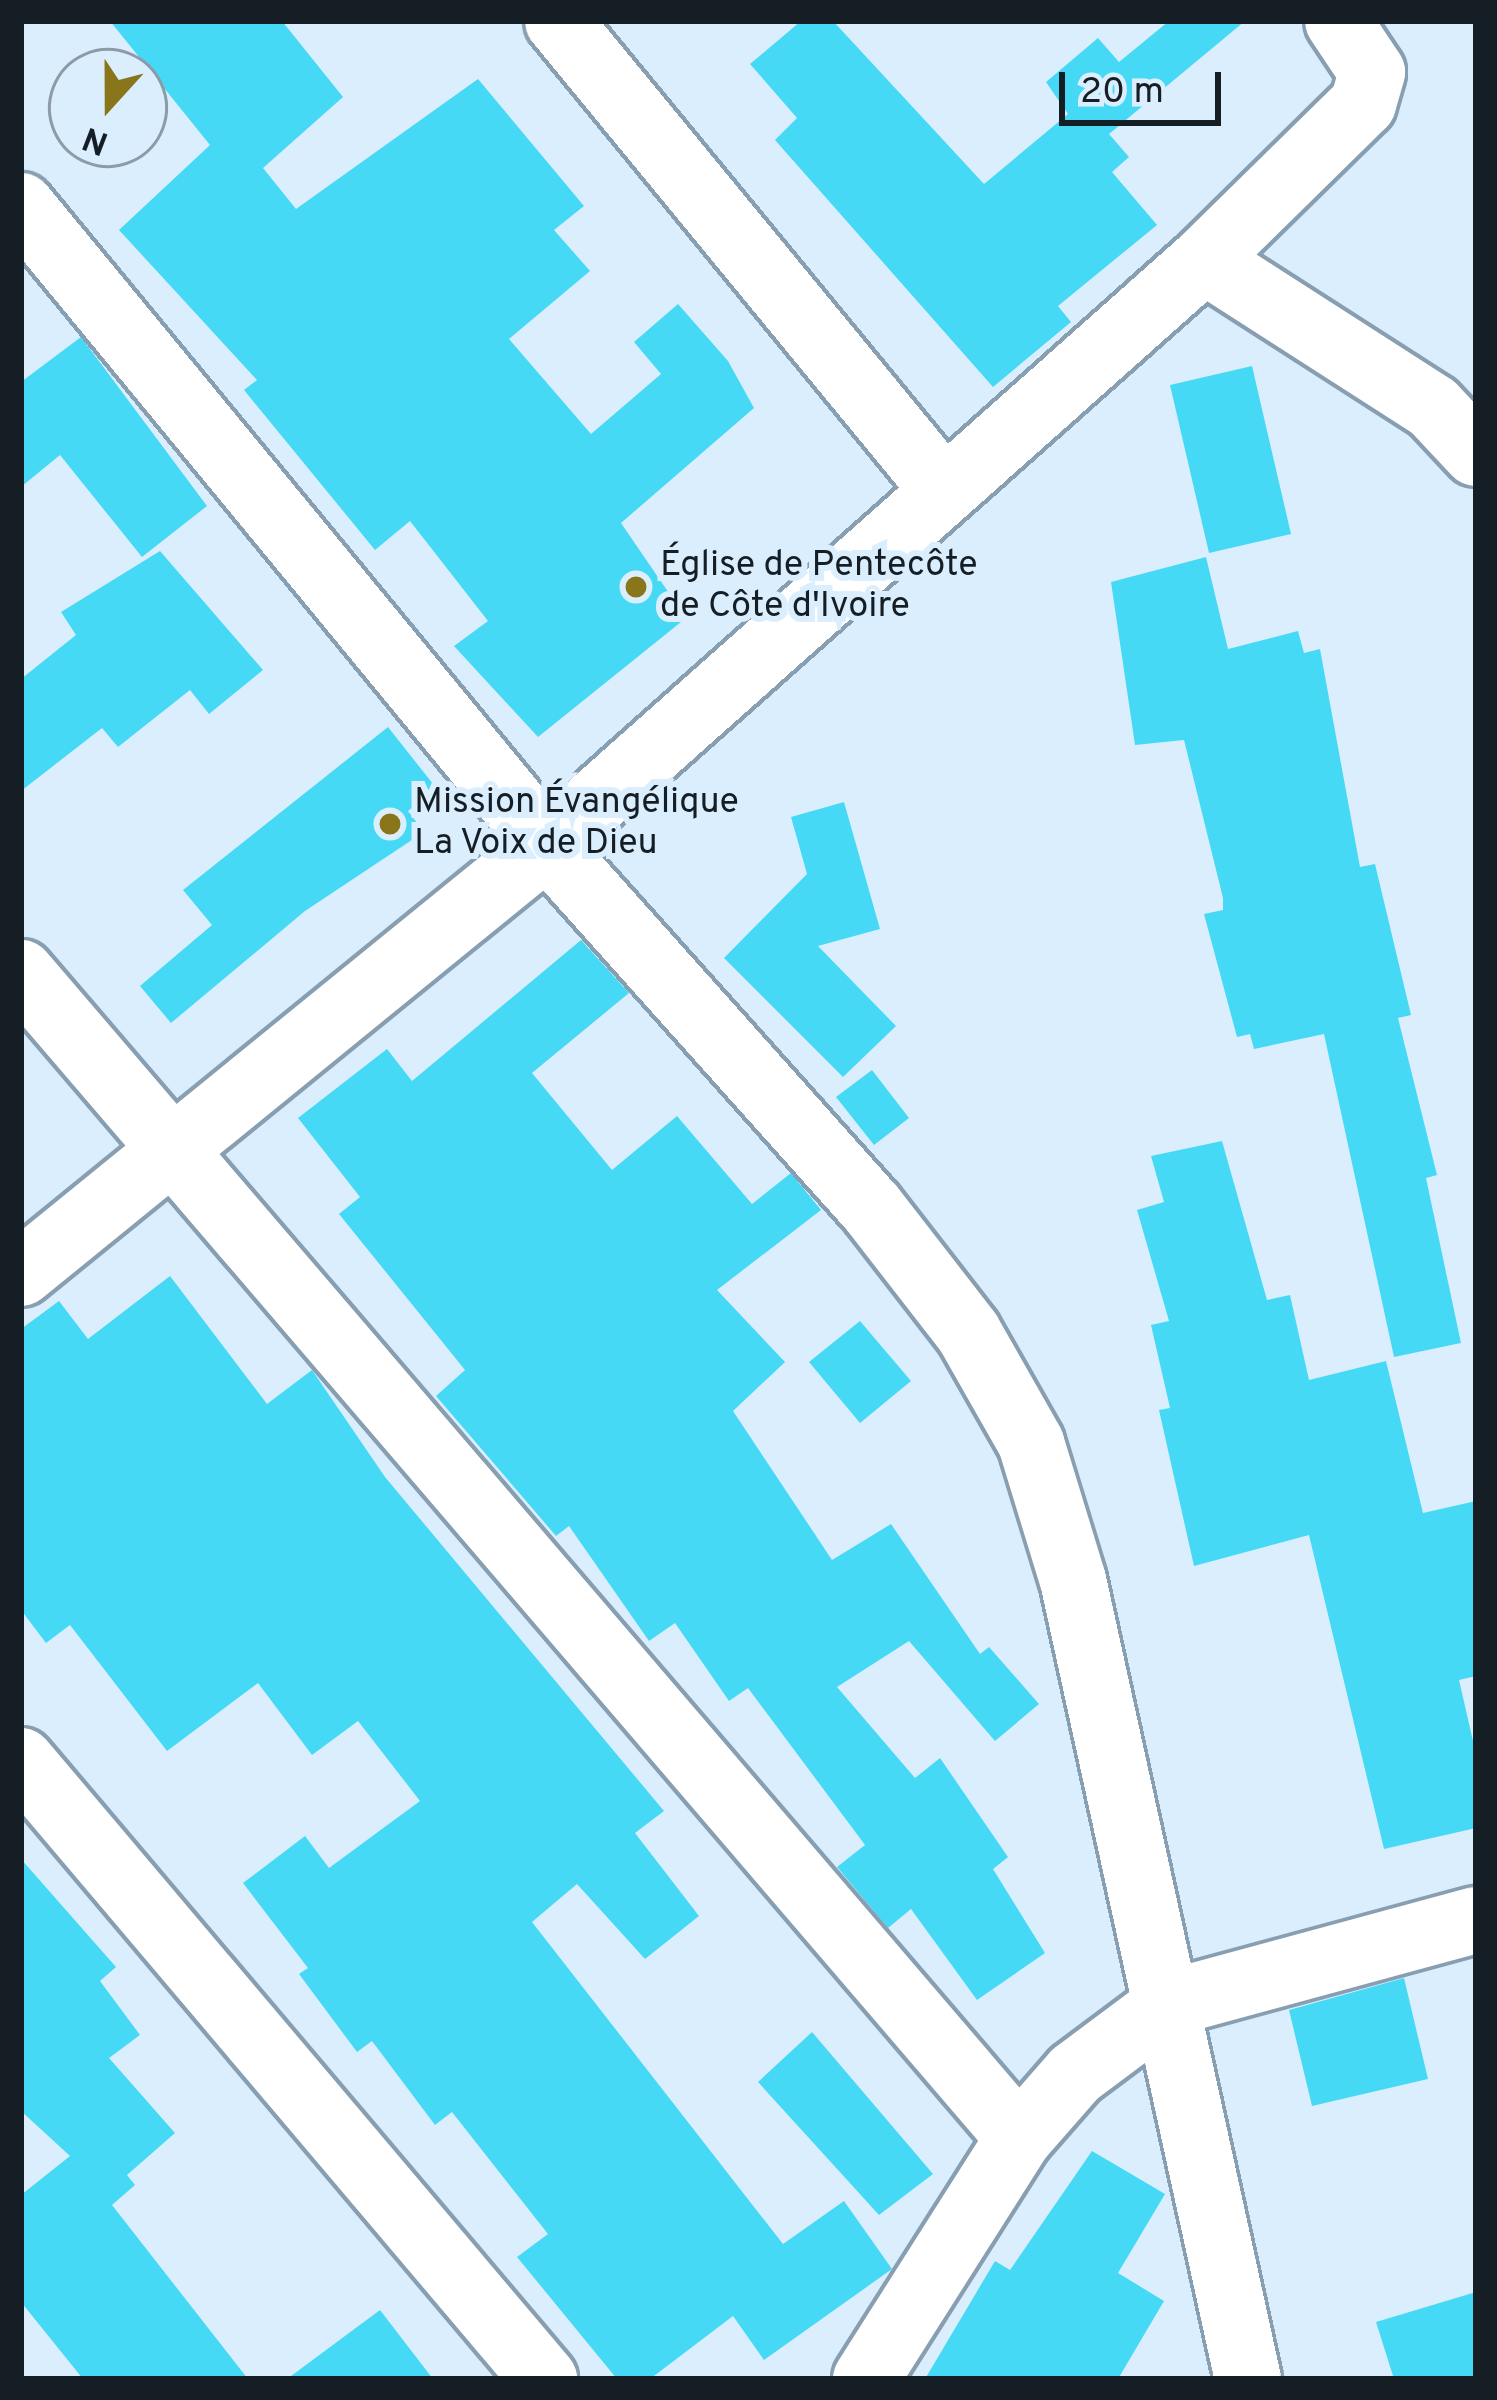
<!DOCTYPE html>
<meta charset="utf-8">
<style>
body{margin:0}
#map{position:relative;width:1497px;height:2400px;overflow:hidden;background:#dbeefe;font-family:Overpass,sans-serif}
div>[style]{position:absolute}
.building>*{inset:0;background:#46d9f6}
.roads{filter:drop-shadow(3px 0 #889eb1) drop-shadow(-3px 0 #889eb1) drop-shadow(0 3px #889eb1) drop-shadow(0 -3px #889eb1)}
.minor>*{height:66px;margin:-33px;padding:0 33px;transform-origin:33px;border-radius:33px;background:#fff}
.dots>*{width:33px;height:33px;translate:-50% -50%;box-sizing:border-box;border:6px solid #dbeefe;border-radius:50%}
span{translate:-50% -50%;white-space:nowrap;text-align:center;line-height:1.15;-webkit-text-stroke:12px #dbeefe;paint-order:stroke}
.poi-label{font-size:36px;color:#161e25}
.left{translate:0 -50%;text-align:left}
.frame{position:absolute;inset:0;border:24px solid #161e25;pointer-events:none}
.north{position:absolute;left:48px;top:48px;width:120px;height:120px;box-sizing:border-box;background:#dbeefe;border:3px solid #8c9ba7;border-radius:50%;rotate:201deg;font-size:33px;font-weight:700;line-height:48px;text-align:center;color:#161e25}
.north::after{content:'';display:block;margin:auto;width:42px;height:54px;background:#8a761a;clip-path:polygon(50% 0,100% 100%,50% 72%,0 100%)}
.scale{position:absolute;left:1059px;top:72px;width:162px;height:54px;box-sizing:border-box;border:6px solid #161e25;border-top:0;padding-left:15px;font-size:36px;line-height:42px;white-space:nowrap;color:#161e25;-webkit-text-stroke:9px #dbeefe;paint-order:stroke}
</style>
<div id="map">
<div class="building">
<i style="clip-path:polygon(110px 21px,282px 21px,343px 97px,263px 168px,296px 209px,478px 79px,584px 206px,554px 230px,590px 271px,509px 339px,591px 434px,661px 374px,634px 342px,678px 304px,728px 361px,754px 408px,621px 523px,686px 618px,538px 737px,454px 646px,488px 621px,410px 521px,375px 550px,244px 390px,257px 380px,119px 230px,210px 145px)"></i>
<i style="clip-path:polygon(801px 21px,833px 21px,984px 184px,1068px 114px,1046px 82px,1098px 38px,1119px 62px,1169px 21px,1245px 21px,1109px 134px,1129px 157px,1112px 172px,1157px 225px,1058px 306px,1071px 322px,993px 387px,775px 140px,797px 118px,750px 64px)"></i>
<i style="clip-path:polygon(81px 337px,207px 506px,142px 557px,60px 455px,21px 487px,21px 382px)"></i>
<i style="clip-path:polygon(1252px 366px,1291px 534px,1209px 553px,1170px 385px)"></i>
<i style="clip-path:polygon(160px 551px,263px 670px,209px 714px,190px 690px,118px 747px,102px 728px,21px 791px,21px 679px,76px 635px,61px 612px)"></i>
<i style="clip-path:polygon(1206px 557px,1228px 649px,1298px 631px,1304px 653px,1320px 649px,1360px 867px,1375px 864px,1411px 1015px,1398px 1018px,1437px 1175px,1426px 1178px,1461px 1343px,1394px 1357px,1324px 1034px,1254px 1049px,1250px 1034px,1237px 1037px,1204px 914px,1223px 910px,1223px 898px,1184px 740px,1135px 745px,1111px 582px)"></i>
<i style="clip-path:polygon(388px 727px,437px 789px,408px 811px,424px 832px,305px 911px,171px 1023px,140px 986px,212px 925px,183px 890px)"></i>
<i style="clip-path:polygon(844px 802px,880px 929px,818px 946px,896px 1026px,843px 1077px,724px 958px,807px 874px,791px 817px)"></i>
<i style="clip-path:polygon(581px 940px,629px 993px,532px 1073px,612px 1170px,677px 1116px,752px 1204px,791px 1173px,821px 1210px,717px 1290px,785px 1362px,733px 1411px,832px 1560px,891px 1524px,980px 1654px,989px 1647px,1039px 1704px,995px 1741px,909px 1641px,837px 1687px,915px 1778px,940px 1758px,1008px 1857px,993px 1869px,1045px 1953px,977px 2000px,911px 1909px,888px 1928px,837px 1867px,865px 1845px,748px 1688px,729px 1701px,675px 1623px,649px 1641px,569px 1526px,556px 1536px,436px 1396px,465px 1370px,339px 1214px,360px 1197px,298px 1118px,387px 1049px,412px 1081px)"></i>
<i style="clip-path:polygon(872px 1070px,909px 1118px,874px 1145px,836px 1097px)"></i>
<i style="clip-path:polygon(1222px 1141px,1267px 1300px,1290px 1295px,1309px 1380px,1386px 1361px,1423px 1513px,1476px 1501px,1476px 1676px,1459px 1680px,1476px 1754px,1476px 1828px,1384px 1849px,1309px 1535px,1194px 1566px,1159px 1410px,1170px 1408px,1151px 1325px,1169px 1321px,1137px 1210px,1164px 1202px,1151px 1156px)"></i>
<i style="clip-path:polygon(170px 1276px,267px 1404px,312px 1370px,385px 1477px,664px 1811px,635px 1833px,699px 1916px,645px 1959px,577px 1884px,532px 1922px,783px 2244px,844px 2201px,892px 2269px,764px 2360px,733px 2316px,650px 2379px,617px 2379px,517px 2257px,548px 2234px,452px 2112px,435px 2125px,372px 2041px,357px 2052px,299px 1974px,308px 1968px,243px 1883px,305px 1836px,329px 1868px,420px 1801px,358px 1721px,312px 1755px,258px 1683px,167px 1751px,70px 1625px,46px 1643px,21px 1610px,21px 1329px,59px 1301px,88px 1339px)"></i>
<i style="clip-path:polygon(860px 1321px,911px 1381px,860px 1423px,809px 1362px)"></i>
<i style="clip-path:polygon(21px 1859px,116px 1967px,100px 1981px,140px 2035px,109px 2058px,175px 2133px,127px 2175px,135px 2185px,112px 2205px,248px 2379px,83px 2379px,21px 2302px,21px 2195px,70px 2156px,21px 2111px)"></i>
<i style="clip-path:polygon(1404px 1978px,1428px 2079px,1312px 2106px,1289px 2010px)"></i>
<i style="clip-path:polygon(812px 2032px,933px 2174px,879px 2215px,758px 2082px)"></i>
<i style="clip-path:polygon(1092px 2151px,1165px 2194px,1118px 2273px,1164px 2301px,1118px 2379px,925px 2379px,995px 2261px,1010px 2270px)"></i>
<i style="clip-path:polygon(1476px 2292px,1476px 2379px,1394px 2379px,1376px 2322px)"></i>
<i style="clip-path:polygon(380px 2310px,433px 2379px,287px 2379px)"></i>
</div>
<div class="roads">
<div class="minor">
<i style="left:558px;top:21px;width:605px;rotate:50.57deg"></i>
<i style="left:21px;top:206px;width:828px;rotate:50.54deg"></i>
<i style="left:547px;top:845px;width:486px;rotate:48.2deg"></i>
<i style="left:871px;top:1207px;width:158px;rotate:52.2deg"></i>
<i style="left:968px;top:1332px;width:128px;rotate:60.4deg"></i>
<i style="left:1031px;top:1443px;width:143px;rotate:73deg"></i>
<i style="left:1073px;top:1580px;width:818px;rotate:77.65deg"></i>
<i style="left:1204px;top:260px;width:272px;rotate:32.7deg"></i>
<i style="left:1433px;top:407px;width:63px;rotate:46.9deg"></i>
<i style="left:21px;top:973px;width:1534px;rotate:49.41deg"></i>
<i style="left:21px;top:1273px;width:678px;rotate:-39.13deg"></i>
<i style="left:547px;top:845px;width:880px;rotate:-41.68deg"></i>
<i style="left:1204px;top:260px;width:223px;rotate:-44.5deg"></i>
<i style="left:1363px;top:104px;width:33px;rotate:-74deg"></i>
<i style="left:1372px;top:72px;width:61px;rotate:-123.7deg"></i>
<i style="left:21px;top:1761px;width:810px;rotate:49.76deg"></i>
<i style="left:866px;top:2379px;width:285px;rotate:-57.6deg"></i>
<i style="left:1019px;top:2138px;width:85px;rotate:-48.8deg"></i>
<i style="left:1075px;top:2074px;width:119px;rotate:-36.8deg"></i>
<i style="left:1170px;top:2003px;width:317px;rotate:-15.2deg"></i>
</div>
</div>
<div class="dots">
<i style="left:636px;top:587px;background:#8a761a"></i>
<i style="left:390px;top:824px;background:#8a761a"></i>
</div>
<div class="poi-label">
<span class="left" style="left:660px;top:587px">Église de Pentecôte<br>de Côte d'Ivoire</span>
<span class="left" style="left:414px;top:824px">Mission Évangélique<br>La Voix de Dieu</span>
</div>
<div class="frame"></div>
<div class="north">N</div>
<div class="scale">20 m</div>
</div>
